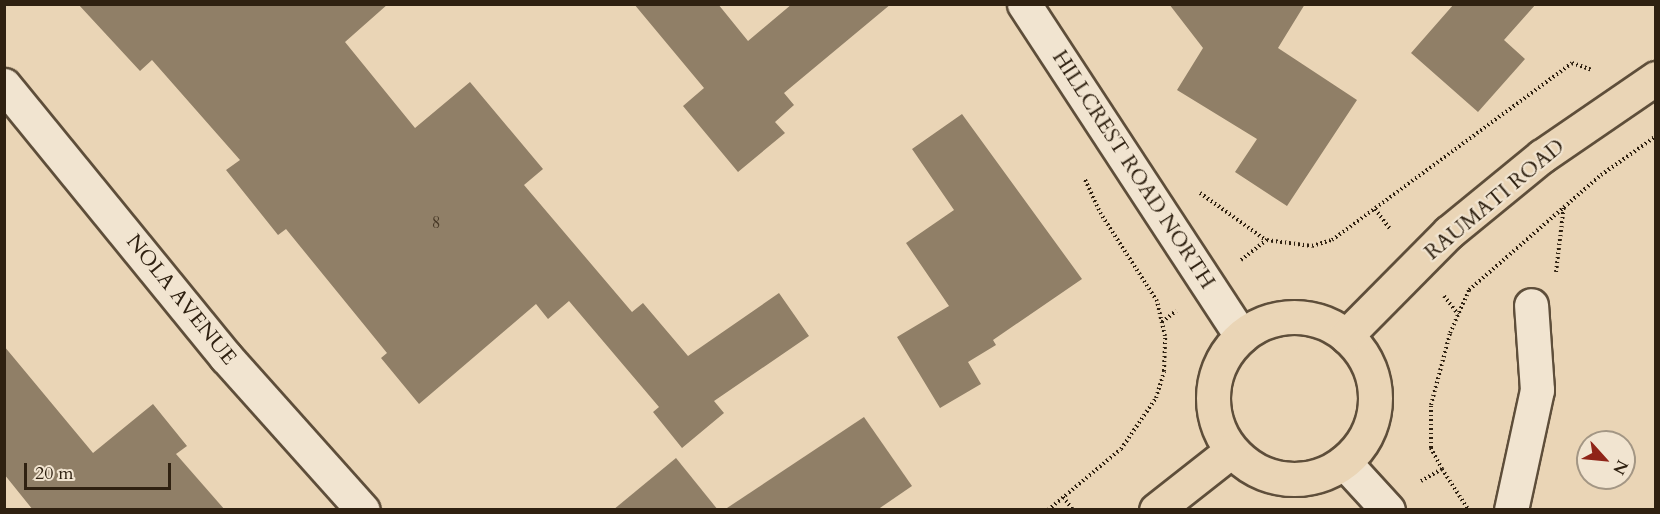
<!DOCTYPE html>
<style>
body{margin:0}
#map{position:relative;width:1660px;height:514px;overflow:hidden;background:#ead5b6;font-family:Cardo,serif}
div>[style]{position:absolute}
.building>*{inset:0;background:#907f67}
.path>*{height:4px;margin-top:-2px;transform-origin:0;background:repeating-linear-gradient(90deg,#2f2111 0 1.5px,transparent 0 4.5px)}
.roads{filter:drop-shadow(2px 0 #5e4e3a) drop-shadow(-2px 0 #5e4e3a) drop-shadow(0 2px #5e4e3a) drop-shadow(0 -2px #5e4e3a)}
.minor>*{height:33px;margin:-16.5px;padding:0 16.5px;transform-origin:16.5px;border-radius:16.5px;background:#f1e4d0}
.major>*{height:33px;margin:-16.5px;padding:0 16.5px;transform-origin:16.5px;border-radius:16.5px;background:#ead5b6}
.major>.ring{margin:-16.5px;padding:0;box-sizing:content-box;background:none;border:33px solid #ead5b6;border-radius:50%}
span{translate:-50% -50%;white-space:nowrap;text-align:center;line-height:1.15;-webkit-text-stroke:4.5px #f1e4d0;paint-order:stroke}
.number-label{font-size:18px;color:#473826}
.number-label span{-webkit-text-stroke-width:0}
.street-label{font-size:21px;color:#2f2111}
.frame{position:absolute;inset:0;border:6px solid #2f2111;pointer-events:none}
.north{position:absolute;left:1576px;top:430px;width:60px;height:60px;box-sizing:border-box;background:#f1e4d0;border:2px solid #a39684;border-radius:50%;rotate:117deg;font-size:16px;font-weight:700;line-height:24px;text-align:center;color:#2f2111}
.north::after{content:'';display:block;margin:auto;width:21px;height:27px;background:#8f2418;clip-path:polygon(50% 0,100% 100%,50% 72%,0 100%)}
.scale{position:absolute;left:24px;top:463px;width:147px;height:27px;box-sizing:border-box;border:3px solid #2f2111;border-top:0;padding-left:8px;font-size:18px;line-height:21px;white-space:nowrap;color:#2f2111;-webkit-text-stroke:4px #f1e4d0;paint-order:stroke}
</style>
<div id="map">
<div class="building">
<i style="clip-path:polygon(78px 4px,388px 4px,345px 42px,415px 128px,470px 82px,543px 169px,524px 185px,632px 312px,643px 303px,688px 356px,779px 293px,809px 336px,714px 401px,724px 413px,682px 448px,653px 412px,659px 407px,569px 301px,548px 319px,536px 304px,419px 404px,381px 358px,387px 353px,286px 229px,278px 235px,226px 170px,240px 160px,152px 60px,140px 71px)"></i>
<i style="clip-path:polygon(634px 4px,718px 4px,748px 41px,792px 4px,891px 4px,784px 93px,794px 105px,775px 122px,785px 133px,738px 172px,683px 106px,704px 88px)"></i>
<i style="clip-path:polygon(1169px 4px,1305px 4px,1278px 48px,1357px 100px,1287px 206px,1235px 172px,1257px 139px,1177px 90px,1203px 48px)"></i>
<i style="clip-path:polygon(1454px 4px,1536px 4px,1504px 40px,1525px 59px,1478px 112px,1411px 53px)"></i>
<i style="clip-path:polygon(962px 114px,1082px 279px,993px 340px,996px 345px,968px 362px,981px 384px,940px 408px,897px 337px,949px 306px,906px 243px,954px 210px,912px 149px)"></i>
<i style="clip-path:polygon(4px 346px,93px 453px,153px 404px,187px 446px,176px 454px,225px 510px,33px 510px,4px 474px)"></i>
<i style="clip-path:polygon(864px 417px,912px 486px,877px 510px,724px 510px)"></i>
<i style="clip-path:polygon(676px 458px,718px 510px,613px 510px)"></i>
</div>
<div class="path">
<i style="left:1200px;top:193px;width:81px;rotate:35.5deg"></i>
<i style="left:1375px;top:209px;width:26px;rotate:53deg"></i>
<i style="left:1241px;top:260px;width:33px;rotate:-38deg"></i>
<i style="left:1267px;top:240px;width:45px;rotate:7.6deg"></i>
<i style="left:1312px;top:246px;width:21px;rotate:-17deg"></i>
<i style="left:1332px;top:240px;width:298px;rotate:-36.4deg"></i>
<i style="left:1572px;top:63px;width:21px;rotate:19deg"></i>
<i style="left:1556px;top:272px;width:67px;rotate:-83.2deg"></i>
<i style="left:1444px;top:296px;width:23px;rotate:52deg"></i>
<i style="left:1162px;top:322px;width:18px;rotate:-38deg"></i>
<i style="left:1442px;top:469px;width:48px;rotate:57deg"></i>
<i style="left:1421px;top:481px;width:24px;rotate:-30deg"></i>
<i style="left:1442px;top:469px;width:24px;rotate:-118deg"></i>
<i style="left:1431px;top:448px;width:43px;rotate:-90deg"></i>
<i style="left:1431px;top:405px;width:74px;rotate:-75.2deg"></i>
<i style="left:1450px;top:333px;width:47px;rotate:-66.2deg"></i>
<i style="left:1469px;top:290px;width:175px;rotate:-41.1deg"></i>
<i style="left:1601px;top:175px;width:67px;rotate:-35.3deg"></i>
<i style="left:1063px;top:497px;width:16px;rotate:52deg"></i>
<i style="left:1048px;top:510px;width:95px;rotate:-39.9deg"></i>
<i style="left:1121px;top:449px;width:62px;rotate:-55.5deg"></i>
<i style="left:1156px;top:398px;width:28px;rotate:-73deg"></i>
<i style="left:1164px;top:371px;width:35px;rotate:-88deg"></i>
<i style="left:1165px;top:336px;width:36px;rotate:-103deg"></i>
<i style="left:1157px;top:301px;width:103px;rotate:-122.8deg"></i>
<i style="left:1101px;top:214px;width:38px;rotate:-115deg"></i>
</div>
<div class="roads">
<div class="minor">
<i style="left:1024px;top:4px;width:397px;rotate:56.8deg"></i>
<i style="left:4px;top:85px;width:351px;rotate:50.8deg"></i>
<i style="left:226px;top:357px;width:205px;rotate:48.2deg"></i>
<i style="left:1344px;top:462px;width:65px;rotate:47.5deg"></i>
<i style="left:1511px;top:510px;width:123px;rotate:-77.8deg"></i>
<i style="left:1537px;top:390px;width:85px;rotate:-94deg"></i>
</div>
<div class="major">
<i class="ring" style="left:1213px;top:317px;width:129px;height:129px"></i>
<i style="left:1346px;top:336px;width:146px;rotate:-45.3deg"></i>
<i style="left:1449px;top:232px;width:120px;rotate:-39.3deg"></i>
<i style="left:1542px;top:156px;width:138px;rotate:-34.4deg"></i>
<i style="left:1156px;top:510px;width:95px;rotate:-38.2deg"></i>
</div>
</div>
<div class="number-label">
<span style="left:436px;top:223px">8</span>
</div>
<div class="street-label">
<span style="left:1133px;top:170px;rotate:57deg">HILLCREST ROAD NORTH</span>
<span style="left:1495px;top:200px;rotate:-40deg">RAUMATI ROAD</span>
<span style="left:181px;top:300px;rotate:51deg">NOLA AVENUE</span>
</div>
<div class="frame"></div>
<div class="north">N</div>
<div class="scale">20 m</div>
</div>
